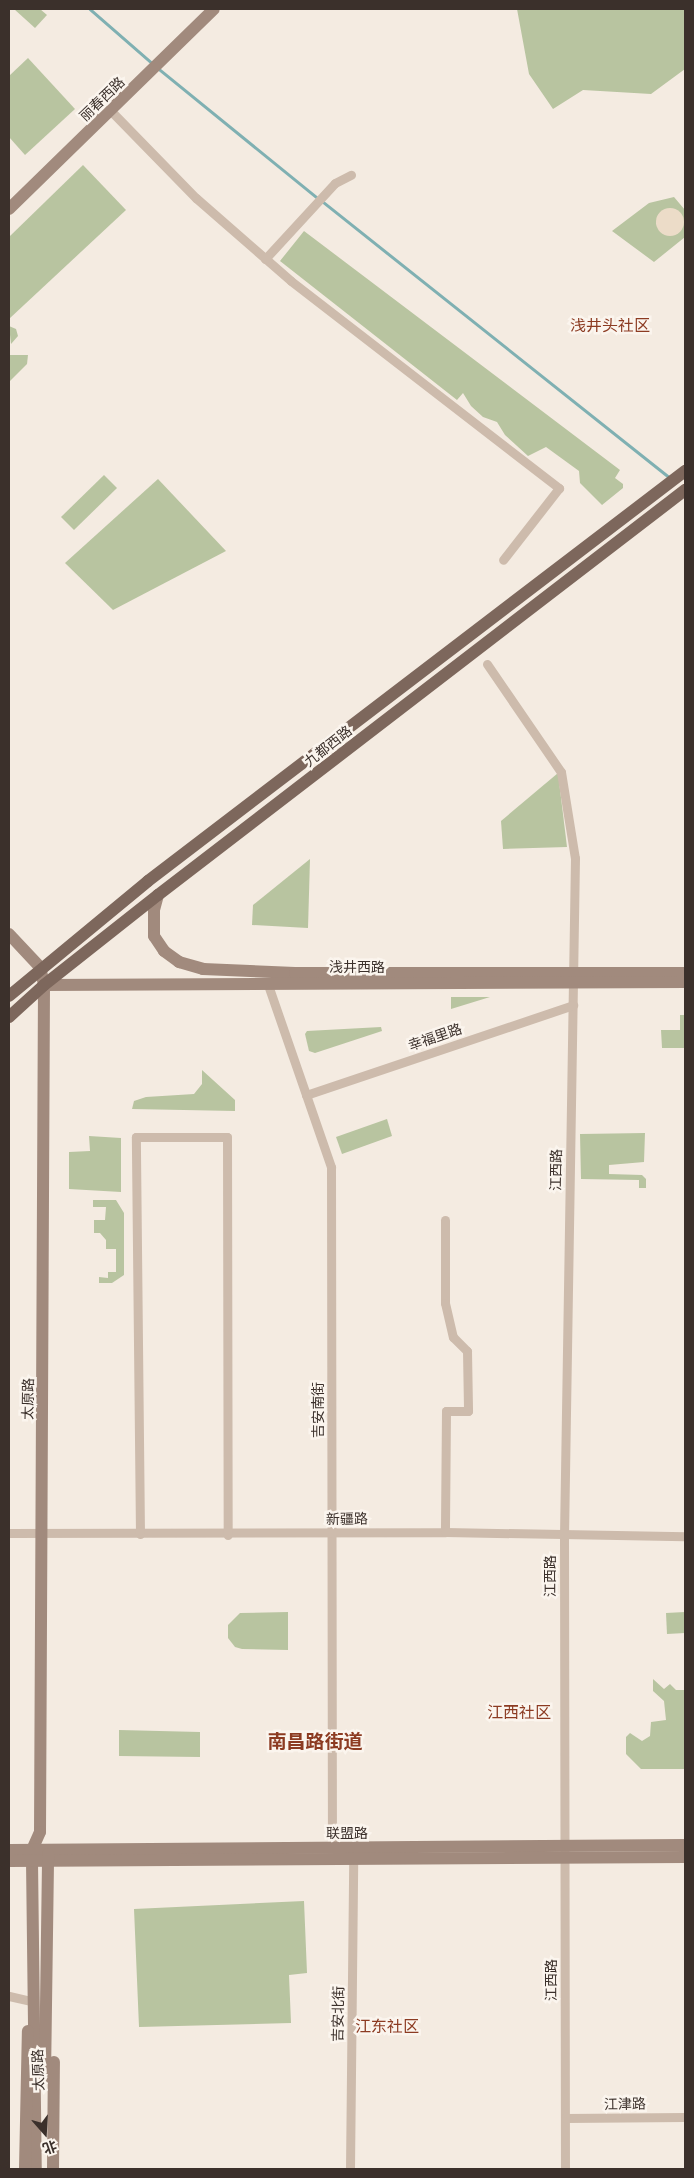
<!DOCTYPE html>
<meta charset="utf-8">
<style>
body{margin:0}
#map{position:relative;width:694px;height:2178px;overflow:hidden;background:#f4ebe1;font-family:"DejaVu Sans","Noto Sans SC",sans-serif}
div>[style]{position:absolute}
.green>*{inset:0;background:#b8c4a0}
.plaza>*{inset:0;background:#ecdcc8}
.round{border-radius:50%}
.stream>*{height:2.5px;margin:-1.25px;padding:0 1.25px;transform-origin:1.25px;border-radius:1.25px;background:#7fb0b2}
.street>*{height:9px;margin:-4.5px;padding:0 4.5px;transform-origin:4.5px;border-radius:4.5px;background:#cdbbac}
.secondary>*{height:12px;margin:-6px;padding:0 6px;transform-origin:6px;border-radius:6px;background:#a18a7d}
.primary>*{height:12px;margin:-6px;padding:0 6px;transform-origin:6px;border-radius:6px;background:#7d675c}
span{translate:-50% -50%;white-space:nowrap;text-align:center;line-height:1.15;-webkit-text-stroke:5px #fbf5ee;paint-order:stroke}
.street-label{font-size:14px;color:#3b302b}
.quarter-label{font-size:16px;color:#8c3b22}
.district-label{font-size:19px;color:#8c3b22;font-weight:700}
.frame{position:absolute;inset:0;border:10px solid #3b302b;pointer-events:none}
.north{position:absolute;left:20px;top:2108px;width:50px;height:50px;-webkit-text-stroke:4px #fbf5ee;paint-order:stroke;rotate:161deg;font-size:14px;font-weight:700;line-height:20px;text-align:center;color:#3b302b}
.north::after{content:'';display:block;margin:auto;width:18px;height:22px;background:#3b302b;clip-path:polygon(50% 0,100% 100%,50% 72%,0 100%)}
</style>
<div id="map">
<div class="green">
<i style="clip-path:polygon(14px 9px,40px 9px,47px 15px,35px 28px)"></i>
<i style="clip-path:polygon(517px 9px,685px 9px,685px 69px,651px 94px,583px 90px,553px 109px,529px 74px)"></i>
<i style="clip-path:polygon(28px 58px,75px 109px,25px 155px,9px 137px,9px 76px)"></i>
<i style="clip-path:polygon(83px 165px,126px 210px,9px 319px,9px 237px)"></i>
<i style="clip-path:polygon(evenodd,674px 197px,685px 210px,685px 237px,654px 262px,612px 231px,649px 203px,674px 197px,669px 209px,681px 214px,682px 227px,677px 234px,656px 224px,658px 215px,669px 209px)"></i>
<i style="clip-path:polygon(304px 231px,620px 470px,615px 478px,623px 484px,623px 488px,602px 505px,580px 483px,579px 471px,546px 447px,528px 456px,505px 435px,497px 422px,483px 417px,471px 406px,463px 393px,457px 400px,280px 261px)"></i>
<i style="clip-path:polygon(9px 326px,16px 329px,18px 336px,11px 344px)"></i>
<i style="clip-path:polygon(9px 355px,28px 355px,27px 364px,9px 382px)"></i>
<i style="clip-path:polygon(104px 475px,117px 488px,74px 530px,61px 517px)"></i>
<i style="clip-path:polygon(158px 479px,226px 551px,113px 610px,65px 563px)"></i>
<i style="clip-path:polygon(558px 773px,567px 847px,503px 849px,501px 821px)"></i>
<i style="clip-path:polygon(310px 859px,308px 928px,252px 925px,253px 905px)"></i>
<i style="clip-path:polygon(451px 997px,490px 997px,451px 1009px)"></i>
<i style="clip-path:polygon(680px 1015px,685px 1015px,685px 1048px,662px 1048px,661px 1030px,680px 1030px)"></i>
<i style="clip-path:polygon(381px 1027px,382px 1031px,315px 1053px,309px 1051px,305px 1034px,307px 1031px)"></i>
<i style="clip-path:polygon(202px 1070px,235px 1100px,235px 1111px,132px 1109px,134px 1101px,146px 1097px,194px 1094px,202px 1084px)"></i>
<i style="clip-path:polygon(387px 1119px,392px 1136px,342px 1154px,336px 1137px)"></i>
<i style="clip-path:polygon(645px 1133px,644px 1162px,609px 1165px,609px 1174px,642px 1175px,646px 1179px,646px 1188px,639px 1188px,639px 1180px,581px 1179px,580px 1134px)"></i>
<i style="clip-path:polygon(89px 1136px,121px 1138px,121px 1192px,69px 1189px,69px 1152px,90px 1151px)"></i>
<i style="clip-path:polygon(93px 1200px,116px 1200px,124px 1213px,124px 1275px,112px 1283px,99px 1283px,99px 1277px,108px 1278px,108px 1272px,116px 1272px,116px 1249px,106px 1249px,106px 1240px,100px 1233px,94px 1233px,94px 1220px,105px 1220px,106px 1207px,93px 1207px)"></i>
<i style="clip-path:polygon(288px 1612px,288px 1650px,242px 1649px,235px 1647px,228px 1638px,228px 1625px,240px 1613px)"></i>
<i style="clip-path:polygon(685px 1612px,685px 1633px,667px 1634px,666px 1613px)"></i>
<i style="clip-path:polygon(653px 1679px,664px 1689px,670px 1684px,676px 1690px,685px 1690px,685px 1769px,641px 1769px,626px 1754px,626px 1737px,630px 1733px,642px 1741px,650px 1736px,651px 1722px,666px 1720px,664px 1701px,653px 1691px)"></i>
<i style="clip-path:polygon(119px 1730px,200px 1732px,200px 1757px,119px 1756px)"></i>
<i style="clip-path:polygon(304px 1901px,307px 1973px,289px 1975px,291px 2023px,139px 2027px,134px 1909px)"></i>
</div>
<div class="plaza">
<i class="round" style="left:656px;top:208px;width:28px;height:28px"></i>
</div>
<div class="stream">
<i style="left:90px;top:9px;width:84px;rotate:41.1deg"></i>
<i style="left:159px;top:69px;width:205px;rotate:39.1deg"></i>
<i style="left:322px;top:201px;width:445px;rotate:38.5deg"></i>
</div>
<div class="street">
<i style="left:111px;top:111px;width:122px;rotate:45.7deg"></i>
<i style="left:196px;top:198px;width:126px;rotate:41.1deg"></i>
<i style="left:291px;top:281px;width:339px;rotate:37.7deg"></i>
<i style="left:559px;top:488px;width:91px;rotate:127.9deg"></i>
<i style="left:265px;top:259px;width:103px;rotate:-47.4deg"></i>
<i style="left:335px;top:183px;width:18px;rotate:-27deg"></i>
<i style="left:487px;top:664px;width:131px;rotate:55.6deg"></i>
<i style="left:561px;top:772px;width:87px;rotate:80.8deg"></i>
<i style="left:575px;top:858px;width:677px;rotate:90.93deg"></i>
<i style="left:564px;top:1535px;width:634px;rotate:89.91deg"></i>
<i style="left:267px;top:982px;width:196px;rotate:70.9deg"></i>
<i style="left:331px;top:1167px;width:681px;rotate:89.92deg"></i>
<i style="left:306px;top:1095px;width:282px;rotate:-18.6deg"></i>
<i style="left:445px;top:1220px;width:83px;rotate:90deg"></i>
<i style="left:445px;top:1303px;width:35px;rotate:77deg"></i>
<i style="left:453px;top:1337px;width:20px;rotate:45deg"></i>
<i style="left:467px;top:1351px;width:60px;rotate:89deg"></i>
<i style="left:468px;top:1411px;width:22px;rotate:180deg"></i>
<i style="left:446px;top:1411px;width:121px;rotate:90.5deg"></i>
<i style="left:9px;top:1533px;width:436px;rotate:-0.1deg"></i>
<i style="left:445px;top:1532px;width:240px;rotate:1deg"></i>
<i style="left:140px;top:1534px;width:397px;rotate:-90.6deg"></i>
<i style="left:136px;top:1137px;width:91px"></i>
<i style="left:227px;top:1137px;width:398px;rotate:89.9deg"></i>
<i style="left:9px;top:1996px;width:23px;rotate:13deg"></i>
<i style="left:565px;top:2118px;width:120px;rotate:-0.5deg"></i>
<i style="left:350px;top:2169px;width:309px;rotate:-89.4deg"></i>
</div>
<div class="secondary">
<i style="left:9px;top:209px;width:286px;rotate:-44.3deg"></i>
<i style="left:158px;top:895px;width:16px;rotate:105deg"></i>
<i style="left:154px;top:910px;width:26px;rotate:90deg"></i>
<i style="left:154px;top:936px;width:18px;rotate:56deg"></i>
<i style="left:164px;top:951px;width:19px;rotate:36deg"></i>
<i style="left:179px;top:962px;width:25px;rotate:16deg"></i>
<i style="left:203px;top:969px;width:92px;rotate:2.5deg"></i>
<i style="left:295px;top:973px;width:390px"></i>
<i style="left:9px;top:934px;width:45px;rotate:46.8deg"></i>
<i style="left:40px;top:967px;width:18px;rotate:77deg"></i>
<i style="left:44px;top:985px;width:847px;rotate:90.27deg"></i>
<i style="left:40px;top:1832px;width:20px;rotate:114deg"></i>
<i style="left:32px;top:1850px;width:11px;rotate:90deg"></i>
<i style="left:32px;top:1861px;width:308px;rotate:89.3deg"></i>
<i style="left:44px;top:985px;width:641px;rotate:-0.27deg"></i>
<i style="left:9px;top:1850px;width:676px;rotate:-0.42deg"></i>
<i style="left:9px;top:1861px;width:676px;rotate:-0.34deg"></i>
<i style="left:45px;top:2077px;width:223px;rotate:-89.2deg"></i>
<i style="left:25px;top:2169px;width:138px;rotate:-88.8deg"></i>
<i style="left:53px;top:2169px;width:107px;rotate:-89.5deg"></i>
</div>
<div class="primary">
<i style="left:9px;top:996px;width:180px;rotate:-39.6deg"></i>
<i style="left:148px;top:881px;width:676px;rotate:-37.36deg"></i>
<i style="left:9px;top:1017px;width:47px;rotate:-42.4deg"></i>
<i style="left:44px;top:985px;width:145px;rotate:-38.3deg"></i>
<i style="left:158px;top:895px;width:665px;rotate:-37.54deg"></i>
</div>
<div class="street-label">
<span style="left:102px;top:99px;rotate:-44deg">丽春西路</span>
<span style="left:328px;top:746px;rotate:-38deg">九都西路</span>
<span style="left:357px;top:967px">浅井西路</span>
<span style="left:435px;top:1037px;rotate:-19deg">幸福里路</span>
<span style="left:556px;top:1170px;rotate:-89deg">江西路</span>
<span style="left:28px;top:1399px;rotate:-89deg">太原路</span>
<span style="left:318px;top:1410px;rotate:-90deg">吉安南街</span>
<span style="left:347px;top:1519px;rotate:-1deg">新疆路</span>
<span style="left:550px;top:1576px;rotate:-90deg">江西路</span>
<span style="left:347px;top:1833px">联盟路</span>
<span style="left:551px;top:1980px;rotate:-90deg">江西路</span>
<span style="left:338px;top:2014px;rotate:-89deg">吉安北街</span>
<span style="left:38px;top:2070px;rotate:-92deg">太原路</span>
<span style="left:625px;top:2104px;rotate:-1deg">江津路</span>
</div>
<div class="quarter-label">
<span style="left:610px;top:326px">浅井头社区</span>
<span style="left:519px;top:1713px">江西社区</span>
<span style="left:387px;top:2027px">江东社区</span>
</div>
<div class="district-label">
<span style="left:315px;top:1742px">南昌路街道</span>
</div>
<div class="frame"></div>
<div class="north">北</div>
</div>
